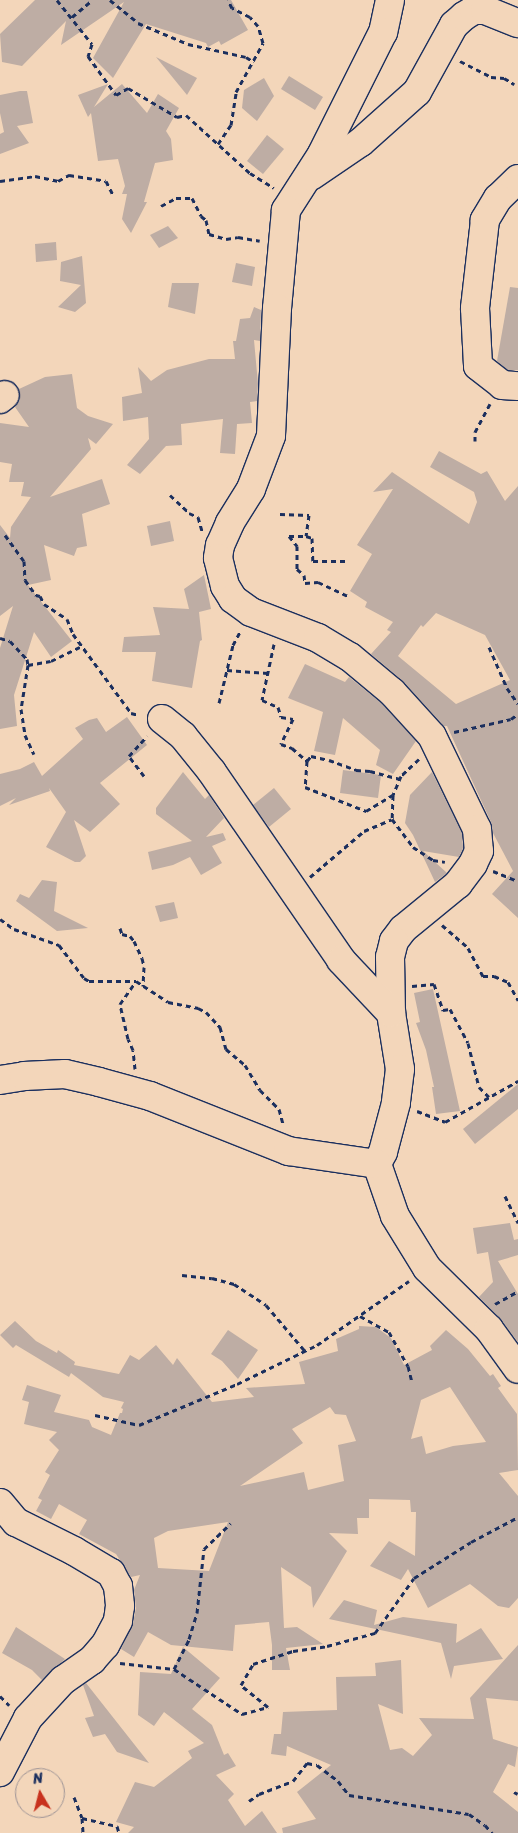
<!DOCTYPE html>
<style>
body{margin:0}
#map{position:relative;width:518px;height:1833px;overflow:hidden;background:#f3d6ba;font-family:Sriracha,sans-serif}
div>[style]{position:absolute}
.building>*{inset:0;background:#beada4}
.path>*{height:3px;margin-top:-1.5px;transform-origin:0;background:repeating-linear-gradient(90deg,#1b2f5e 0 5px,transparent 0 9px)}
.roads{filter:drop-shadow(1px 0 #1b2f5e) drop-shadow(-1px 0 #1b2f5e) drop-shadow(0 1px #1b2f5e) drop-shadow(0 -1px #1b2f5e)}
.minor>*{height:28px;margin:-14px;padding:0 14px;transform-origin:14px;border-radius:14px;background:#f3d6ba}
span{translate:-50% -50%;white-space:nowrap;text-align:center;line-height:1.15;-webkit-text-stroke:4px #f3d6ba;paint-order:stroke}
.north{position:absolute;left:15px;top:1768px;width:50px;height:50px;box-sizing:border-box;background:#f3d6ba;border:1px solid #9d9395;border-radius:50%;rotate:352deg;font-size:14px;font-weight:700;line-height:20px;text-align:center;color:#1b2f5e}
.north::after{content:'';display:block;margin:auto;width:18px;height:22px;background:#c8321e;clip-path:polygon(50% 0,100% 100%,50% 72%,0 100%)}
</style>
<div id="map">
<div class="building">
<i style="clip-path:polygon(35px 0,231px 0,248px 30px,221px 45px,219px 41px,208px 47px,206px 43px,146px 24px,113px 78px,93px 58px,124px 2px,61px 45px,66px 21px,22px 66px,2px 62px,0 34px)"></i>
<i style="clip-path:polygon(156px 57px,197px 78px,187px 95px)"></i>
<i style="clip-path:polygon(289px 76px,323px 97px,315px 110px,281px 89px)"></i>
<i style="clip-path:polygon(264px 78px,274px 96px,257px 121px,242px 108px,244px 90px)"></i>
<i style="clip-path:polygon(108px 84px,94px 107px,122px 84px,147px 113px,158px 94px,179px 108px,166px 131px,171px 139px,173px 160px,155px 163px,144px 202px,147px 202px,131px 233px,122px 219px,127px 194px,122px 194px,125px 186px,118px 159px,98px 161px,91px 113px,88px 117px,78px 95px)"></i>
<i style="clip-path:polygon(20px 91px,27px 91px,33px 123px,17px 126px,29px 143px,0 154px,0 134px,4px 132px,0 113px,0 95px)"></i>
<i style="clip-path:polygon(267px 135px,284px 149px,263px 174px,247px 161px)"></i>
<i style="clip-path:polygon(168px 226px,178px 238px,159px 248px,150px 235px)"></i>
<i style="clip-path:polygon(56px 242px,57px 260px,36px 262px,35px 244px)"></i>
<i style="clip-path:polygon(82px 256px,86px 303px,75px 312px,58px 307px,81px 285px,60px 281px,61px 262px)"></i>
<i style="clip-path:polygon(236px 263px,255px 267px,252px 286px,232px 282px)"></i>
<i style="clip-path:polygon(172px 283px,199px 283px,195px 314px,168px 307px)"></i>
<i style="clip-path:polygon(510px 287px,518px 288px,518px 370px,508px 370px,497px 361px)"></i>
<i style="clip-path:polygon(254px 307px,261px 310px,260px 341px,254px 340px,258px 384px,257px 401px,250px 402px,252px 423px,237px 424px,235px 454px,220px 453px,223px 419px,181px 424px,182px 445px,166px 446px,140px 474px,127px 465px,149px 439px,148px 417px,123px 421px,122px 397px,142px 393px,138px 367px,151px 381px,167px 370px,209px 359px,235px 359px,233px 341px,236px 341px,240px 319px,250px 318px)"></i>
<i style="clip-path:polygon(72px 374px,77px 408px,88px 416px,113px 424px,96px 444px,88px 438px,91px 449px,50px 497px,102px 479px,110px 504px,82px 514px,87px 546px,77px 548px,74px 556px,44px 545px,51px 580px,28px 585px,72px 641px,51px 657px,34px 632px,14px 695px,17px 726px,0 729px,0 648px,13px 606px,0 616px,0 525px,10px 538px,11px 527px,31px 497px,21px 496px,24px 482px,9px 482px,12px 464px,0 462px,0 423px,29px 427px,15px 407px,20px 400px,19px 389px,45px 377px)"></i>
<i style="clip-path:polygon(evenodd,439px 451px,481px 474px,487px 471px,505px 501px,518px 486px,518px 918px,492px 894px,513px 871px,493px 833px,491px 822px,447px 726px,444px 726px,403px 681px,371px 654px,391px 632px,387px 630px,393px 622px,365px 607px,367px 602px,350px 591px,372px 554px,357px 545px,393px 489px,373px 492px,392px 472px,469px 524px,477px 502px,474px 492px,430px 467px,439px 451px,436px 613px,485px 635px,510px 680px,456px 704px,398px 656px,421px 625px,423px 627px,436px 613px)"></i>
<i style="clip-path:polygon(170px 521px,174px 541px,151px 546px,147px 526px)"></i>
<i style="clip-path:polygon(204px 575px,211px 609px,199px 612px,202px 640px,200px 641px,192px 688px,152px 681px,156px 652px,122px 652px,124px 637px,160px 635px,153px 607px,189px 609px,184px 589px)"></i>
<i style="clip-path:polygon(305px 664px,345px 682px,349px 677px,381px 703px,416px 741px,393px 774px,376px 765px,380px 750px,343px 718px,335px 755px,314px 751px,323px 712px,288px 698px)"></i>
<i style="clip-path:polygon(127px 717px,147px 745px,100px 783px,120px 804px,90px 832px,74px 820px,86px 856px,80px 862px,75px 862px,46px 847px,66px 812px,49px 788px,50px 791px,9px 805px,16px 798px,0 806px,0 774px,20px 769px,34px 762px,42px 776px,83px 739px,75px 728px,89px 720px,97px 718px,106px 732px)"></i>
<i style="clip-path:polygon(343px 770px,381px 775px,378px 798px,340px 793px)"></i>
<i style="clip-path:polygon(183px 772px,205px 799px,209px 795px,224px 818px,206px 837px,223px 833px,226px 840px,212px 846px,222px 863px,201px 875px,190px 857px,173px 865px,152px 870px,148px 852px,192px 841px,156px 814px,156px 808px)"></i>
<i style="clip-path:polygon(432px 772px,462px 833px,463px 848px,459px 857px,423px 851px,447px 873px,435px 882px,413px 835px,405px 823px,410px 795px)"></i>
<i style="clip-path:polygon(274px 788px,291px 809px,269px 827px,253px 805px)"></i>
<i style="clip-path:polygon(42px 880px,57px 882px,54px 911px,88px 928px,57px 931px,16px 901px,20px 894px,29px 898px)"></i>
<i style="clip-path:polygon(174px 902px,178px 918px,160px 922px,155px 906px)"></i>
<i style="clip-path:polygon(433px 989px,460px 1111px,436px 1114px,432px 1087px,434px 1087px,426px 1050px,416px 1023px,420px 1022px,414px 993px)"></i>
<i style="clip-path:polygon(518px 1084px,518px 1109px,475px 1144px,463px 1129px)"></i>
<i style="clip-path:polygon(510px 1223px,514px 1240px,518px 1239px,518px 1255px,498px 1261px,518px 1294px,518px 1342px,500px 1318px,479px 1297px,493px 1282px,488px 1252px,477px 1254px,473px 1228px)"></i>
<i style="clip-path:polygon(evenodd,15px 1321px,36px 1341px,57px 1353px,58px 1350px,75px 1362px,74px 1365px,119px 1374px,130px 1355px,139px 1360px,156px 1345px,173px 1365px,177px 1358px,212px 1402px,254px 1397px,246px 1388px,305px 1384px,299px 1362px,338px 1351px,336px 1339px,359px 1329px,359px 1326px,376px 1327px,391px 1338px,404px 1365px,432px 1350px,430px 1346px,446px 1330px,468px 1349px,490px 1376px,493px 1374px,501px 1386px,498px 1388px,517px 1414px,518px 1470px,499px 1473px,518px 1496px,518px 1598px,509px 1608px,498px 1606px,470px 1584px,428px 1608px,408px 1569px,401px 1580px,370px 1566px,389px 1541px,415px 1556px,416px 1512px,411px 1512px,410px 1500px,369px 1499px,369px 1518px,357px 1518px,358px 1534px,329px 1533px,347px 1551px,313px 1608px,311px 1587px,281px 1567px,284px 1628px,297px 1627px,323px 1644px,286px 1648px,290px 1670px,272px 1670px,272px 1645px,269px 1622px,235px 1625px,233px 1651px,171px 1645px,148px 1632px,134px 1657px,121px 1649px,133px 1623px,136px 1608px,134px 1590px,140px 1575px,131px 1577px,116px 1554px,79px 1534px,87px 1520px,59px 1504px,51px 1519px,36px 1511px,42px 1500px,38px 1498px,50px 1475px,45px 1472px,59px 1450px,49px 1440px,57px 1432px,24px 1424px,29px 1402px,22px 1400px,27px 1385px,61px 1395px,54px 1412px,89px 1420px,92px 1427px,111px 1435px,120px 1413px,122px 1413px,123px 1409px,121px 1408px,124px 1402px,103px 1397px,71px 1373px,69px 1377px,16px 1345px,13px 1348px,0 1335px,15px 1321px,450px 1387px,486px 1442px,453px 1446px,426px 1454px,422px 1436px,411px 1439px,421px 1400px,450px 1387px,15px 1321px,330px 1407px,335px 1414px,346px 1415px,356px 1441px,338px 1445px,344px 1481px,308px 1490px,304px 1472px,240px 1486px,303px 1443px,292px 1429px,330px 1407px,15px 1321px,228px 1522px,209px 1571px,158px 1568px,154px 1538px,168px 1531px,228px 1522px)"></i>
<i style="clip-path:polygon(228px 1330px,258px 1350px,238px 1379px,222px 1361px,211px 1354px)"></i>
<i style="clip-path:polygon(344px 1600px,377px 1610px,374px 1625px,403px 1617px,457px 1624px,456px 1643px,481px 1628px,503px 1659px,454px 1666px,451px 1679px,441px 1643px,329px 1619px)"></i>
<i style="clip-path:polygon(16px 1627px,65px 1659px,42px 1680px,32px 1670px,2px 1653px)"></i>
<i style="clip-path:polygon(518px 1645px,518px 1701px,486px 1698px,493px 1739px,518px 1747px,515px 1767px,508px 1764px,493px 1792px,518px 1812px,518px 1833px,283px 1833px,282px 1828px,316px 1819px,297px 1792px,331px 1765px,287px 1746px,286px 1756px,271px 1754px,274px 1734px,281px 1734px,283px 1712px,337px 1710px,336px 1677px,376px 1676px,375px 1663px,401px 1660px,403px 1714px,378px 1704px,390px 1750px,402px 1748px,413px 1756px,432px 1735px,419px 1718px,474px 1719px,470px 1698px)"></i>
<i style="clip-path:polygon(183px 1647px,220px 1678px,192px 1709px,212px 1725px,224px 1755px,228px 1753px,236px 1766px,216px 1775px,234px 1794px,228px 1800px,245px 1826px,262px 1811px,277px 1833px,128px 1833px,134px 1827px,116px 1822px,135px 1782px,154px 1787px,192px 1758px,188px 1751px,204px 1743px,164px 1712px,154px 1726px,138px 1715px,140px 1672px,171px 1674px)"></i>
<i style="clip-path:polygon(86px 1683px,149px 1763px,117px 1752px,105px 1734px,93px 1737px,85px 1718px,94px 1716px,83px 1685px)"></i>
</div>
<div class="path">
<i style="left:57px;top:0;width:56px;rotate:51.5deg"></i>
<i style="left:92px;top:44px;width:13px;rotate:108deg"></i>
<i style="left:88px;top:56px;width:48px;rotate:54.3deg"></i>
<i style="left:116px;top:95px;width:14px;rotate:-30deg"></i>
<i style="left:128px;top:88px;width:57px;rotate:30.6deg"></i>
<i style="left:177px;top:117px;width:9px;rotate:-13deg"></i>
<i style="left:186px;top:115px;width:86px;rotate:42.2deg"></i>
<i style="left:250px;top:173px;width:28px;rotate:32deg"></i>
<i style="left:110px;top:0;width:36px;rotate:39deg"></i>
<i style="left:138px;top:23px;width:54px;rotate:22.8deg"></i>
<i style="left:188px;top:44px;width:59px;rotate:12.6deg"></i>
<i style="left:246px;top:57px;width:9px;rotate:32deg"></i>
<i style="left:72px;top:17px;width:26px;rotate:-40deg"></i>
<i style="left:460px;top:61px;width:35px;rotate:27deg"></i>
<i style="left:491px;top:77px;width:13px;rotate:4deg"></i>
<i style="left:504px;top:78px;width:12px;rotate:31deg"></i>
<i style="left:218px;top:144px;width:23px;rotate:-56deg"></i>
<i style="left:231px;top:125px;width:33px;rotate:-81deg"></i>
<i style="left:236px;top:92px;width:56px;rotate:-61.1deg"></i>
<i style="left:263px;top:43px;width:18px;rotate:-106deg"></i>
<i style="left:258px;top:26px;width:12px;rotate:-132deg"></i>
<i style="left:250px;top:17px;width:20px;rotate:-153deg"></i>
<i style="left:232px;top:8px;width:9px;rotate:-117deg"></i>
<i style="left:0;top:181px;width:35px;rotate:-8deg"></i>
<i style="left:35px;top:176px;width:24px;rotate:12deg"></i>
<i style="left:58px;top:181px;width:13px;rotate:-29deg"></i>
<i style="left:69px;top:175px;width:37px;rotate:9deg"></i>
<i style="left:106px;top:181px;width:16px;rotate:63deg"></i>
<i style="left:161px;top:206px;width:17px;rotate:-28deg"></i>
<i style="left:176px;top:198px;width:16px"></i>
<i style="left:192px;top:198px;width:20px;rotate:63deg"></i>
<i style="left:201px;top:216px;width:6px;rotate:39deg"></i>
<i style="left:206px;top:220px;width:14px;rotate:78deg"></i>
<i style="left:209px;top:234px;width:18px;rotate:16deg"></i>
<i style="left:226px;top:239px;width:12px;rotate:-9deg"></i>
<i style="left:238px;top:237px;width:22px;rotate:10deg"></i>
<i style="left:475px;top:441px;width:9px;rotate:-90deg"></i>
<i style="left:475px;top:432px;width:32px;rotate:-62deg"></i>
<i style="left:170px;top:495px;width:26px;rotate:43deg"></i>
<i style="left:189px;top:513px;width:10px;rotate:24deg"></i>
<i style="left:198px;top:517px;width:15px;rotate:74deg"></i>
<i style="left:280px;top:514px;width:29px;rotate:2deg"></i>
<i style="left:309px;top:515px;width:21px;rotate:98deg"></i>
<i style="left:306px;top:536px;width:6px;rotate:18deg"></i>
<i style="left:312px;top:538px;width:23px;rotate:88deg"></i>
<i style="left:313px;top:561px;width:33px"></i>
<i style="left:5px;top:535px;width:32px;rotate:54deg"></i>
<i style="left:24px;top:561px;width:19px;rotate:87deg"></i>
<i style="left:25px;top:580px;width:19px;rotate:54deg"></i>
<i style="left:36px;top:595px;width:4px;rotate:14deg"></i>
<i style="left:40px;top:596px;width:9px;rotate:63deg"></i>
<i style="left:44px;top:604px;width:27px;rotate:33deg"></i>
<i style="left:67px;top:619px;width:16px;rotate:68deg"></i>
<i style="left:73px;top:634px;width:98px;rotate:53.7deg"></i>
<i style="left:131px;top:713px;width:8px;rotate:14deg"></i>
<i style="left:289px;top:536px;width:13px;rotate:51deg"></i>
<i style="left:297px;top:546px;width:23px;rotate:90deg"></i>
<i style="left:297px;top:569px;width:9px;rotate:41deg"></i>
<i style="left:304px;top:575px;width:8px;rotate:83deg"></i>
<i style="left:305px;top:583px;width:13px;rotate:-4deg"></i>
<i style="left:318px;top:582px;width:35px;rotate:25deg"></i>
<i style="left:289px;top:536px;width:17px"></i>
<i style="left:0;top:638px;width:10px;rotate:17deg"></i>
<i style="left:10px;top:641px;width:25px;rotate:47deg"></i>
<i style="left:27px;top:659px;width:6px;rotate:81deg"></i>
<i style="left:28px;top:665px;width:45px;rotate:99deg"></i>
<i style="left:21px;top:709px;width:26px;rotate:81deg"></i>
<i style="left:25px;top:735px;width:21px;rotate:65deg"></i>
<i style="left:274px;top:644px;width:57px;rotate:102.1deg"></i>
<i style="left:262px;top:700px;width:17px;rotate:24deg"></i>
<i style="left:278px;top:707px;width:10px;rotate:73deg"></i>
<i style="left:281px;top:717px;width:12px;rotate:9deg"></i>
<i style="left:293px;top:719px;width:28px;rotate:116deg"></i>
<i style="left:281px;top:744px;width:12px;rotate:20deg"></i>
<i style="left:292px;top:748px;width:20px;rotate:41deg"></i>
<i style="left:307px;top:761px;width:26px;rotate:94deg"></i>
<i style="left:305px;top:787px;width:66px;rotate:21.5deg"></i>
<i style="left:366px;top:811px;width:31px;rotate:-31deg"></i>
<i style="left:489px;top:647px;width:45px;rotate:66.3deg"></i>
<i style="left:507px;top:688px;width:19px;rotate:55deg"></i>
<i style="left:28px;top:665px;width:23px;rotate:-10deg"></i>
<i style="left:51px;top:661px;width:34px;rotate:-26deg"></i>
<i style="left:227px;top:670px;width:41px;rotate:4.2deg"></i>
<i style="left:219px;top:703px;width:60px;rotate:-76.4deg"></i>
<i style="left:233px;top:645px;width:15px;rotate:-62deg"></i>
<i style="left:454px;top:732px;width:58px;rotate:-12.8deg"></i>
<i style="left:511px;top:719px;width:9px;rotate:-36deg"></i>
<i style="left:419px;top:759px;width:25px;rotate:137deg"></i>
<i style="left:401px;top:776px;width:21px;rotate:113deg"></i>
<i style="left:393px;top:795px;width:24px;rotate:92deg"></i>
<i style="left:392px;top:819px;width:35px;rotate:53deg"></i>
<i style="left:413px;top:847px;width:24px;rotate:33deg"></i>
<i style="left:433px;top:860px;width:12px;rotate:9deg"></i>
<i style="left:307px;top:761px;width:6px;rotate:-51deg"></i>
<i style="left:311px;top:756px;width:18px;rotate:13deg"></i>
<i style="left:329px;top:760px;width:29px;rotate:20deg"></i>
<i style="left:356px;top:770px;width:14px;rotate:4deg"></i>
<i style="left:370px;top:771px;width:30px;rotate:15deg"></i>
<i style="left:144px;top:776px;width:25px;rotate:-127deg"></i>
<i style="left:129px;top:756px;width:27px;rotate:-48deg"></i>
<i style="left:493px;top:871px;width:27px;rotate:22deg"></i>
<i style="left:310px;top:877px;width:71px;rotate:-40.4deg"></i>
<i style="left:364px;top:831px;width:30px;rotate:-23deg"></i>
<i style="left:0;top:919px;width:17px;rotate:36deg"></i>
<i style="left:14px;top:929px;width:48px;rotate:19.6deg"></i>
<i style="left:59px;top:945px;width:41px;rotate:52.9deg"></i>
<i style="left:84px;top:978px;width:6px;rotate:31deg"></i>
<i style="left:89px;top:981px;width:47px"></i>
<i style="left:136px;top:981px;width:38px;rotate:33deg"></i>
<i style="left:168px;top:1002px;width:31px;rotate:11deg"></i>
<i style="left:198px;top:1008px;width:9px;rotate:27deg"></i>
<i style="left:206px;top:1012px;width:21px;rotate:47deg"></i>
<i style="left:220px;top:1027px;width:23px;rotate:75deg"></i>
<i style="left:226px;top:1049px;width:25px;rotate:40deg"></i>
<i style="left:245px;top:1065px;width:29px;rotate:59deg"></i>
<i style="left:260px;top:1090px;width:27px;rotate:45deg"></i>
<i style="left:279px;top:1109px;width:16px;rotate:75deg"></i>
<i style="left:442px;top:925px;width:35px;rotate:41deg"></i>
<i style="left:468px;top:948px;width:32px;rotate:62deg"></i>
<i style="left:483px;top:976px;width:11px"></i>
<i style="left:494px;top:976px;width:15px;rotate:23deg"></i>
<i style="left:508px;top:982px;width:21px;rotate:61deg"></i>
<i style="left:120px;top:928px;width:6px;rotate:72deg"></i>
<i style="left:122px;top:934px;width:8px;rotate:14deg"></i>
<i style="left:130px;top:936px;width:6px;rotate:51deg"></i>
<i style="left:134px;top:941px;width:19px;rotate:65deg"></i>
<i style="left:142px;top:958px;width:9px;rotate:77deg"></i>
<i style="left:144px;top:967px;width:19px;rotate:93deg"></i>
<i style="left:412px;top:986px;width:22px;rotate:-5deg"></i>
<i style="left:434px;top:984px;width:28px;rotate:71deg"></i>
<i style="left:443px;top:1010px;width:7px;rotate:-8deg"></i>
<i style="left:450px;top:1009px;width:38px;rotate:62deg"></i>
<i style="left:468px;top:1043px;width:45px;rotate:76deg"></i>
<i style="left:479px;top:1087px;width:14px;rotate:45deg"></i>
<i style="left:135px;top:1069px;width:19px;rotate:-96deg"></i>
<i style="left:133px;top:1050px;width:12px;rotate:-114deg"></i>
<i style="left:128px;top:1039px;width:36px;rotate:-103deg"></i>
<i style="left:120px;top:1004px;width:28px;rotate:-55deg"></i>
<i style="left:417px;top:1111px;width:30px;rotate:21deg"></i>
<i style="left:445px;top:1122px;width:84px;rotate:-29.3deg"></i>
<i style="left:505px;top:1196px;width:30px;rotate:64deg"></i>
<i style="left:182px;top:1275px;width:30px;rotate:6deg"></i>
<i style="left:212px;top:1278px;width:23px;rotate:15deg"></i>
<i style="left:234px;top:1284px;width:38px;rotate:33deg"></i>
<i style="left:266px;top:1305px;width:60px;rotate:49.7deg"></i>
<i style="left:495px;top:1304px;width:26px;rotate:-29deg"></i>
<i style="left:360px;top:1316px;width:33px;rotate:29deg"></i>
<i style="left:389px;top:1332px;width:39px;rotate:61deg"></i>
<i style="left:408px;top:1366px;width:16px;rotate:76deg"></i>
<i style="left:95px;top:1415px;width:45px;rotate:12.8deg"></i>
<i style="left:139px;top:1425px;width:106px;rotate:-22.7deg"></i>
<i style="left:237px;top:1384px;width:89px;rotate:-26deg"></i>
<i style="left:317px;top:1345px;width:112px;rotate:-34.8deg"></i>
<i style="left:120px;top:1663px;width:54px;rotate:6.3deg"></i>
<i style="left:174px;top:1669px;width:82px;rotate:33.5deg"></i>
<i style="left:242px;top:1714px;width:27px;rotate:-15deg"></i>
<i style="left:268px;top:1707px;width:35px;rotate:-141deg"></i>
<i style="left:241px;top:1685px;width:24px;rotate:-60deg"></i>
<i style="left:253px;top:1664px;width:42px;rotate:-18deg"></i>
<i style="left:293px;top:1651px;width:34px;rotate:-8deg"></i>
<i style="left:327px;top:1646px;width:50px;rotate:-15.2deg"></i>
<i style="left:375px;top:1633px;width:67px;rotate:-54.7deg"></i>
<i style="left:414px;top:1578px;width:67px;rotate:-32.3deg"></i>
<i style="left:471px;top:1542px;width:53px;rotate:-28deg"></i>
<i style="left:174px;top:1669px;width:34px;rotate:-63deg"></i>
<i style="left:189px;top:1639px;width:27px;rotate:-73deg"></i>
<i style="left:197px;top:1613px;width:64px;rotate:-83.8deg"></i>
<i style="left:204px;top:1549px;width:37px;rotate:-44deg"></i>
<i style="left:0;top:1696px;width:13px;rotate:45deg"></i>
<i style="left:514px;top:1792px;width:4px;rotate:27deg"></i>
<i style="left:74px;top:1797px;width:22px;rotate:69deg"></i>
<i style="left:82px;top:1818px;width:15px;rotate:86deg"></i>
<i style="left:249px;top:1801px;width:12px;rotate:-35deg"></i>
<i style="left:259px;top:1794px;width:36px;rotate:-21deg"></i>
<i style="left:293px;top:1781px;width:23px;rotate:-52deg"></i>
<i style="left:307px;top:1763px;width:10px;rotate:11deg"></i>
<i style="left:317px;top:1765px;width:26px;rotate:37deg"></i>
<i style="left:338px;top:1781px;width:18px;rotate:52deg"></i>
<i style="left:349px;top:1795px;width:121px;rotate:9deg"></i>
<i style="left:469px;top:1814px;width:19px;rotate:35deg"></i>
<i style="left:485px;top:1825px;width:11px;rotate:49deg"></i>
<i style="left:82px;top:1818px;width:36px;rotate:13deg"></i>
<i style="left:117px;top:1826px;width:7px;rotate:74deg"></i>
</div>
<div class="roads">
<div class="minor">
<i style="left:390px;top:0;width:33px;rotate:102deg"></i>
<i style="left:383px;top:32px;width:136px;rotate:116.6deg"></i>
<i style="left:322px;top:154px;width:67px;rotate:122.7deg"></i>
<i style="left:286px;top:210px;width:98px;rotate:95.2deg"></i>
<i style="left:277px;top:308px;width:128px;rotate:92.7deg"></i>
<i style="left:271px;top:436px;width:57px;rotate:110.7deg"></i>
<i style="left:251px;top:489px;width:40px;rotate:122deg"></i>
<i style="left:230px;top:523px;width:24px;rotate:114deg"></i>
<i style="left:220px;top:545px;width:13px;rotate:99deg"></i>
<i style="left:218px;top:558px;width:29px;rotate:76deg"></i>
<i style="left:225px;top:586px;width:15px;rotate:58deg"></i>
<i style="left:233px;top:599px;width:22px;rotate:36deg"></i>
<i style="left:251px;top:612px;width:72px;rotate:21.2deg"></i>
<i style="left:318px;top:638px;width:37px;rotate:31deg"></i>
<i style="left:350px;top:657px;width:55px;rotate:39.8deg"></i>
<i style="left:392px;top:692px;width:59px;rotate:47.7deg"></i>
<i style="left:432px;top:736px;width:103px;rotate:64.2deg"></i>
<i style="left:477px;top:829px;width:22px;rotate:85deg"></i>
<i style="left:479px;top:851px;width:14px;rotate:115deg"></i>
<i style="left:473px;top:864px;width:25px;rotate:127deg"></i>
<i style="left:458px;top:884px;width:71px;rotate:140.7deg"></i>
<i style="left:403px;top:929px;width:15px;rotate:127deg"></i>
<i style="left:394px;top:941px;width:16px;rotate:104deg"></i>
<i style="left:390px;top:957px;width:56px;rotate:89deg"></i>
<i style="left:391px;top:1013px;width:57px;rotate:80.9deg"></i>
<i style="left:400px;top:1069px;width:34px;rotate:97deg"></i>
<i style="left:396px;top:1103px;width:51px;rotate:104.9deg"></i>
<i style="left:383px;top:1152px;width:13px;rotate:117deg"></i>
<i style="left:377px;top:1164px;width:55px;rotate:70.9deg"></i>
<i style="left:395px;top:1216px;width:61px;rotate:58.4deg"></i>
<i style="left:427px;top:1268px;width:87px;rotate:44.5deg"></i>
<i style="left:489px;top:1329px;width:49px;rotate:54.1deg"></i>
<i style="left:311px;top:176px;width:60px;rotate:-34.2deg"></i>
<i style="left:361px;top:142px;width:75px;rotate:-41.8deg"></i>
<i style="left:417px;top:92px;width:77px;rotate:-61.1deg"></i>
<i style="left:454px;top:25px;width:13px;rotate:-42deg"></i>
<i style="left:464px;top:16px;width:12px;rotate:-31deg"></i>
<i style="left:474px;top:10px;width:11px"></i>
<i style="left:485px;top:10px;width:35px;rotate:22deg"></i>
<i style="left:518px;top:179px;width:28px;rotate:136deg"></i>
<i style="left:498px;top:198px;width:26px;rotate:121deg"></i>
<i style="left:485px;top:220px;width:89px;rotate:96.5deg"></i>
<i style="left:475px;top:308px;width:58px;rotate:87deg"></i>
<i style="left:478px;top:366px;width:31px;rotate:38deg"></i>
<i style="left:502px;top:385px;width:16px;rotate:4deg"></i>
<i style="left:0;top:399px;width:6px;rotate:-39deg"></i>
<i style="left:162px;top:719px;width:27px;rotate:39deg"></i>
<i style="left:183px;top:736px;width:46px;rotate:51.1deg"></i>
<i style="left:212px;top:772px;width:228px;rotate:55.5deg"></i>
<i style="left:341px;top:960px;width:73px;rotate:46.7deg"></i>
<i style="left:0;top:1080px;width:24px;rotate:-9deg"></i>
<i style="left:24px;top:1076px;width:41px;rotate:-2.8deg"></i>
<i style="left:65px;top:1074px;width:35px;rotate:13deg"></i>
<i style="left:99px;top:1082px;width:53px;rotate:15.4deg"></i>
<i style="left:150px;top:1096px;width:149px;rotate:21.7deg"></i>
<i style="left:288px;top:1151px;width:90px;rotate:8.3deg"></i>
<i style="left:0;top:1503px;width:25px;rotate:50deg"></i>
<i style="left:16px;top:1522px;width:65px;rotate:26.6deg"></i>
<i style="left:74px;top:1551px;width:43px;rotate:30.7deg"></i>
<i style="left:111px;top:1573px;width:15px;rotate:62deg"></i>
<i style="left:118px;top:1586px;width:20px;rotate:84deg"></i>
<i style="left:120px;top:1606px;width:15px;rotate:98deg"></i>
<i style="left:118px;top:1621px;width:27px;rotate:118deg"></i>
<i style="left:105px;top:1645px;width:20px;rotate:131deg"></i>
<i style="left:92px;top:1660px;width:35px;rotate:145deg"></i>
<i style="left:63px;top:1680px;width:52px;rotate:132.6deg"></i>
<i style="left:28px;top:1718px;width:61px;rotate:117.4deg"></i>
</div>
</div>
<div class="north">N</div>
</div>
